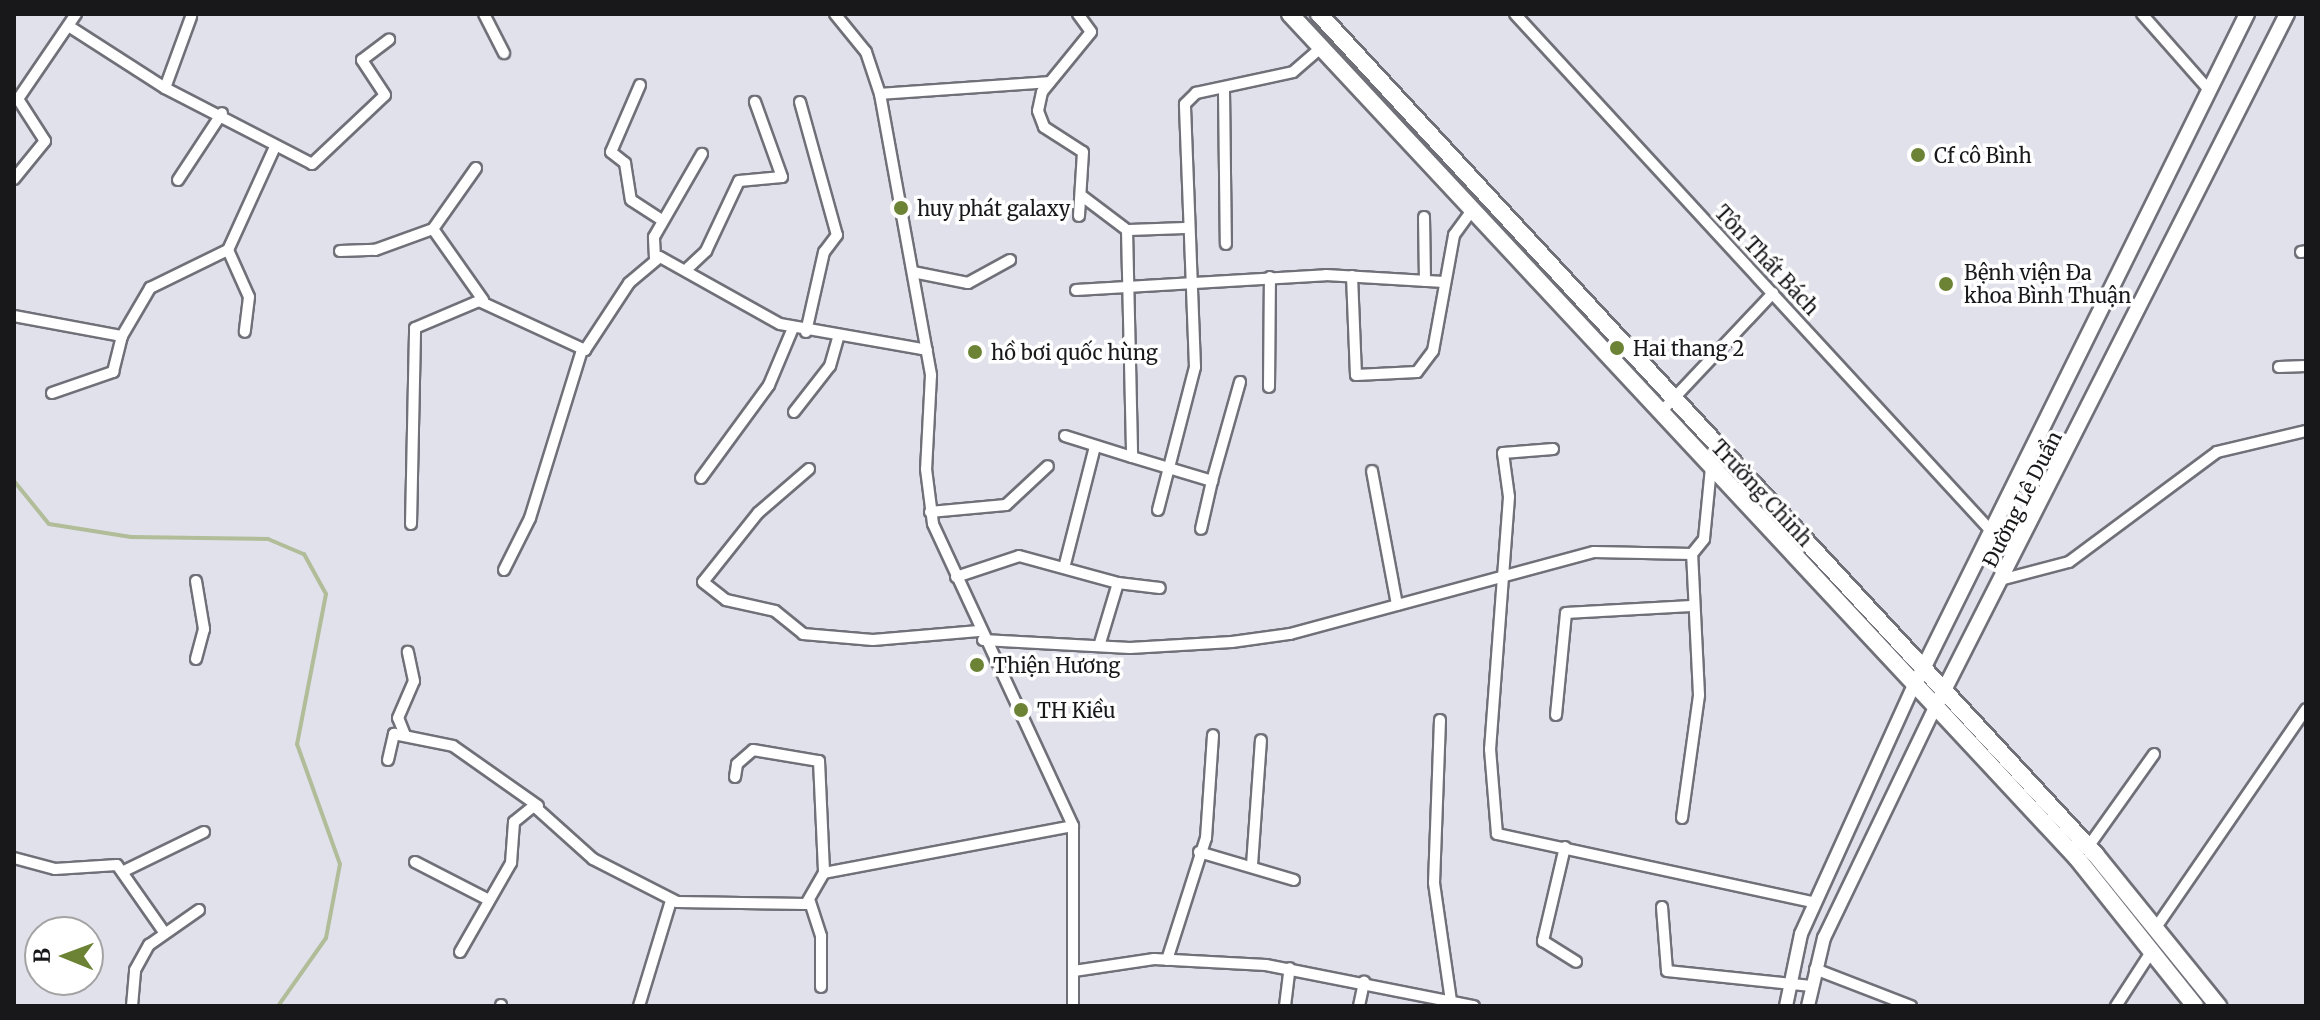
<!DOCTYPE html>
<meta charset="utf-8">
<style>
body{margin:0}
#map{position:relative;width:2320px;height:1020px;overflow:hidden;background:#e1e1eb;font-family:Merriweather,serif}
div>[style]{position:absolute}
.stream>*{height:4px;margin:-2px;padding:0 2px;transform-origin:2px;border-radius:2px;background:#b0bd98}
.roads{filter:drop-shadow(2px 0 #707079) drop-shadow(-2px 0 #707079) drop-shadow(0 2px #707079) drop-shadow(0 -2px #707079)}
.minor>*{height:10px;margin:-5px;padding:0 5px;transform-origin:5px;border-radius:5px;background:#fff}
.tertiary>*{height:12px;margin:-6px;padding:0 6px;transform-origin:6px;border-radius:6px;background:#fff}
.secondary>*{height:14px;margin:-7px;padding:0 7px;transform-origin:7px;border-radius:7px;background:#fff}
.trunk>*{height:16px;margin:-8px;padding:0 8px;transform-origin:8px;border-radius:8px;background:#fff}
.dots>*{width:22px;height:22px;translate:-50% -50%;box-sizing:border-box;border:4px solid #fff;border-radius:50%}
span{translate:-50% -50%;white-space:nowrap;text-align:center;line-height:1.15;-webkit-text-stroke:7px #fff;paint-order:stroke}
.poi-label{font-size:20px;color:#18181b}
.left{translate:0 -50%;text-align:left}
.street-label{font-size:20px;color:#18181b}
.frame{position:absolute;inset:0;border:16px solid #18181b;pointer-events:none}
.north{position:absolute;left:24px;top:916px;width:80px;height:80px;box-sizing:border-box;background:#fff;border:2px solid #a3a3a4;border-radius:50%;rotate:271deg;font-size:22px;font-weight:700;line-height:32px;text-align:center;color:#18181b}
.north::after{content:'';display:block;margin:auto;width:28px;height:36px;background:#6c8335;clip-path:polygon(50% 0,100% 100%,50% 72%,0 100%)}
</style>
<div id="map">
<div class="stream">
<i style="left:14px;top:481px;width:55px;rotate:50.9deg"></i>
<i style="left:49px;top:524px;width:83px;rotate:9deg"></i>
<i style="left:131px;top:537px;width:137px;rotate:0.8deg"></i>
<i style="left:268px;top:539px;width:39px;rotate:23deg"></i>
<i style="left:304px;top:554px;width:46px;rotate:61.2deg"></i>
<i style="left:326px;top:594px;width:153px;rotate:100.9deg"></i>
<i style="left:297px;top:744px;width:127px;rotate:70.3deg"></i>
<i style="left:340px;top:864px;width:75px;rotate:100.7deg"></i>
<i style="left:326px;top:938px;width:83px;rotate:125.2deg"></i>
</div>
<div class="roads">
<div class="minor">
<i style="left:484px;top:14px;width:44px;rotate:62.9deg"></i>
<i style="left:835px;top:14px;width:49px;rotate:50.8deg"></i>
<i style="left:866px;top:52px;width:44px;rotate:71.6deg"></i>
<i style="left:880px;top:94px;width:286px;rotate:79.7deg"></i>
<i style="left:931px;top:375px;width:94px;rotate:93deg"></i>
<i style="left:926px;top:469px;width:55px;rotate:82.7deg"></i>
<i style="left:933px;top:524px;width:333px;rotate:65.1deg"></i>
<i style="left:1073px;top:826px;width:180px;rotate:90deg"></i>
<i style="left:1078px;top:14px;width:22px;rotate:54deg"></i>
<i style="left:1091px;top:32px;width:77px;rotate:129.2deg"></i>
<i style="left:1042px;top:92px;width:19px;rotate:102deg"></i>
<i style="left:1038px;top:111px;width:17px;rotate:69deg"></i>
<i style="left:1044px;top:127px;width:46px;rotate:32.7deg"></i>
<i style="left:1083px;top:152px;width:64px;rotate:93.6deg"></i>
<i style="left:1515px;top:14px;width:703px;rotate:47.36deg"></i>
<i style="left:2142px;top:14px;width:103px;rotate:48.6deg"></i>
<i style="left:70px;top:27px;width:113px;rotate:32.7deg"></i>
<i style="left:165px;top:88px;width:165px;rotate:27.3deg"></i>
<i style="left:312px;top:164px;width:100px;rotate:-43.4deg"></i>
<i style="left:385px;top:95px;width:42px;rotate:-123.3deg"></i>
<i style="left:362px;top:60px;width:34px;rotate:-37deg"></i>
<i style="left:640px;top:85px;width:73px;rotate:113.4deg"></i>
<i style="left:611px;top:152px;width:18px;rotate:38deg"></i>
<i style="left:625px;top:163px;width:37px;rotate:81deg"></i>
<i style="left:631px;top:200px;width:37px;rotate:33deg"></i>
<i style="left:165px;top:88px;width:76px;rotate:-69.9deg"></i>
<i style="left:1224px;top:91px;width:153px;rotate:89.3deg"></i>
<i style="left:880px;top:94px;width:170px;rotate:-4deg"></i>
<i style="left:800px;top:102px;width:138px;rotate:74.5deg"></i>
<i style="left:837px;top:235px;width:21px;rotate:127deg"></i>
<i style="left:824px;top:252px;width:82px;rotate:102.7deg"></i>
<i style="left:476px;top:168px;width:75px;rotate:125.2deg"></i>
<i style="left:433px;top:229px;width:87px;rotate:54.8deg"></i>
<i style="left:14px;top:179px;width:49px;rotate:-50.8deg"></i>
<i style="left:45px;top:141px;width:50px;rotate:-122.7deg"></i>
<i style="left:18px;top:99px;width:103px;rotate:-55.7deg"></i>
<i style="left:178px;top:180px;width:80px;rotate:-56.7deg"></i>
<i style="left:1082px;top:196px;width:56px;rotate:37.1deg"></i>
<i style="left:1127px;top:230px;width:60px;rotate:-1.9deg"></i>
<i style="left:1424px;top:217px;width:64px;rotate:89.1deg"></i>
<i style="left:1127px;top:230px;width:227px;rotate:88.7deg"></i>
<i style="left:1132px;top:457px;width:84px;rotate:16.7deg"></i>
<i style="left:1212px;top:481px;width:49px;rotate:102.9deg"></i>
<i style="left:228px;top:250px;width:51px;rotate:65.9deg"></i>
<i style="left:249px;top:297px;width:35px;rotate:97deg"></i>
<i style="left:340px;top:251px;width:35px;rotate:-2deg"></i>
<i style="left:375px;top:250px;width:62px;rotate:-19.9deg"></i>
<i style="left:2301px;top:252px;width:5px;rotate:-11deg"></i>
<i style="left:655px;top:258px;width:21px;rotate:-93deg"></i>
<i style="left:654px;top:237px;width:96px;rotate:-60deg"></i>
<i style="left:688px;top:268px;width:25px;rotate:-43deg"></i>
<i style="left:706px;top:251px;width:77px;rotate:-64.8deg"></i>
<i style="left:739px;top:181px;width:43px;rotate:-5.3deg"></i>
<i style="left:782px;top:177px;width:80px;rotate:-109.8deg"></i>
<i style="left:913px;top:272px;width:56px;rotate:11.3deg"></i>
<i style="left:968px;top:283px;width:48px;rotate:-28.7deg"></i>
<i style="left:1352px;top:276px;width:99px;rotate:87.7deg"></i>
<i style="left:1356px;top:375px;width:61px;rotate:-2.8deg"></i>
<i style="left:1417px;top:372px;width:26px;rotate:-53deg"></i>
<i style="left:1433px;top:351px;width:118px;rotate:-79.7deg"></i>
<i style="left:1454px;top:235px;width:32px;rotate:-54deg"></i>
<i style="left:1076px;top:290px;width:250px;rotate:-3.4deg"></i>
<i style="left:1326px;top:275px;width:118px;rotate:3.4deg"></i>
<i style="left:14px;top:316px;width:110px;rotate:10.5deg"></i>
<i style="left:2279px;top:367px;width:27px;rotate:-2deg"></i>
<i style="left:1269px;top:387px;width:110px;rotate:-89.5deg"></i>
<i style="left:52px;top:393px;width:65px;rotate:-19deg"></i>
<i style="left:113px;top:372px;width:37px;rotate:-76deg"></i>
<i style="left:122px;top:336px;width:56px;rotate:-59.7deg"></i>
<i style="left:150px;top:288px;width:87px;rotate:-26deg"></i>
<i style="left:228px;top:250px;width:113px;rotate:-65.5deg"></i>
<i style="left:794px;top:412px;width:58px;rotate:-52deg"></i>
<i style="left:830px;top:366px;width:29px;rotate:-74deg"></i>
<i style="left:1660px;top:413px;width:165px;rotate:-46.7deg"></i>
<i style="left:1065px;top:436px;width:70px;rotate:17.4deg"></i>
<i style="left:1553px;top:449px;width:50px;rotate:175.4deg"></i>
<i style="left:1503px;top:453px;width:44px;rotate:82.2deg"></i>
<i style="left:1509px;top:497px;width:253px;rotate:94.3deg"></i>
<i style="left:1490px;top:749px;width:85px;rotate:85.3deg"></i>
<i style="left:1497px;top:834px;width:325px;rotate:12.2deg"></i>
<i style="left:809px;top:469px;width:67px;rotate:139.2deg"></i>
<i style="left:758px;top:513px;width:88px;rotate:128.6deg"></i>
<i style="left:703px;top:582px;width:29px;rotate:38deg"></i>
<i style="left:726px;top:600px;width:50px;rotate:12.7deg"></i>
<i style="left:775px;top:611px;width:36px;rotate:39deg"></i>
<i style="left:803px;top:634px;width:70px;rotate:4.9deg"></i>
<i style="left:873px;top:640px;width:106px;rotate:-4.9deg"></i>
<i style="left:1372px;top:471px;width:136px;rotate:79.4deg"></i>
<i style="left:701px;top:478px;width:115px;rotate:-53.8deg"></i>
<i style="left:769px;top:385px;width:62px;rotate:-67.2deg"></i>
<i style="left:1212px;top:481px;width:103px;rotate:-74.2deg"></i>
<i style="left:1158px;top:510px;width:148px;rotate:-75.5deg"></i>
<i style="left:1195px;top:367px;width:263px;rotate:-92.2deg"></i>
<i style="left:1185px;top:104px;width:16px;rotate:-45deg"></i>
<i style="left:1196px;top:93px;width:99px;rotate:-12.2deg"></i>
<i style="left:1293px;top:72px;width:37px;rotate:-41deg"></i>
<i style="left:930px;top:512px;width:76px;rotate:-5.3deg"></i>
<i style="left:1006px;top:505px;width:57px;rotate:-42.9deg"></i>
<i style="left:411px;top:524px;width:196px;rotate:-88.8deg"></i>
<i style="left:415px;top:328px;width:69px;rotate:-22.9deg"></i>
<i style="left:479px;top:301px;width:117px;rotate:24.8deg"></i>
<i style="left:585px;top:350px;width:80px;rotate:-56.7deg"></i>
<i style="left:629px;top:283px;width:40px;rotate:-40deg"></i>
<i style="left:660px;top:257px;width:137px;rotate:29.2deg"></i>
<i style="left:780px;top:324px;width:149px;rotate:10deg"></i>
<i style="left:1064px;top:568px;width:126px;rotate:-75.7deg"></i>
<i style="left:504px;top:570px;width:58px;rotate:-63.4deg"></i>
<i style="left:530px;top:518px;width:176px;rotate:-72.8deg"></i>
<i style="left:956px;top:577px;width:66px;rotate:-18.4deg"></i>
<i style="left:1019px;top:556px;width:103px;rotate:15.3deg"></i>
<i style="left:1118px;top:583px;width:63px;rotate:106.7deg"></i>
<i style="left:2004px;top:579px;width:67px;rotate:-14.7deg"></i>
<i style="left:2069px;top:562px;width:184px;rotate:-36.6deg"></i>
<i style="left:2217px;top:452px;width:91px;rotate:-13.3deg"></i>
<i style="left:196px;top:581px;width:49px;rotate:80.5deg"></i>
<i style="left:204px;top:629px;width:31px;rotate:105deg"></i>
<i style="left:1118px;top:583px;width:42px;rotate:6.8deg"></i>
<i style="left:983px;top:640px;width:147px;rotate:3.1deg"></i>
<i style="left:1130px;top:648px;width:102px;rotate:-3.4deg"></i>
<i style="left:1232px;top:642px;width:59px;rotate:-7.9deg"></i>
<i style="left:1290px;top:634px;width:315px;rotate:-15.1deg"></i>
<i style="left:1594px;top:552px;width:98px;rotate:1.2deg"></i>
<i style="left:1692px;top:554px;width:19px;rotate:-51deg"></i>
<i style="left:1704px;top:539px;width:71px;rotate:-84.4deg"></i>
<i style="left:1556px;top:715px;width:102px;rotate:-84.4deg"></i>
<i style="left:1566px;top:613px;width:125px;rotate:-3.2deg"></i>
<i style="left:1440px;top:720px;width:163px;rotate:92.1deg"></i>
<i style="left:1434px;top:883px;width:119px;rotate:81.8deg"></i>
<i style="left:405px;top:735px;width:18px;rotate:-112deg"></i>
<i style="left:398px;top:718px;width:40px;rotate:-66.6deg"></i>
<i style="left:414px;top:681px;width:30px;rotate:-102deg"></i>
<i style="left:388px;top:760px;width:27px;rotate:-77deg"></i>
<i style="left:394px;top:734px;width:60px;rotate:11.5deg"></i>
<i style="left:453px;top:746px;width:104px;rotate:35.2deg"></i>
<i style="left:735px;top:777px;width:13px;rotate:-81deg"></i>
<i style="left:737px;top:764px;width:21px;rotate:-41deg"></i>
<i style="left:753px;top:750px;width:67px;rotate:9.5deg"></i>
<i style="left:819px;top:761px;width:112px;rotate:87.4deg"></i>
<i style="left:1682px;top:818px;width:124px;rotate:-82.1deg"></i>
<i style="left:1699px;top:695px;width:141px;rotate:-92.8deg"></i>
<i style="left:1565px;top:847px;width:97px;rotate:103.2deg"></i>
<i style="left:1543px;top:941px;width:39px;rotate:32deg"></i>
<i style="left:2088px;top:847px;width:114px;rotate:-54.6deg"></i>
<i style="left:1199px;top:852px;width:99px;rotate:16.4deg"></i>
<i style="left:14px;top:858px;width:42px;rotate:15deg"></i>
<i style="left:55px;top:869px;width:62px;rotate:-3.7deg"></i>
<i style="left:117px;top:865px;width:82px;rotate:55deg"></i>
<i style="left:415px;top:862px;width:81px;rotate:27.2deg"></i>
<i style="left:1252px;top:865px;width:125px;rotate:-85.9deg"></i>
<i style="left:124px;top:871px;width:89px;rotate:-26deg"></i>
<i style="left:810px;top:902px;width:36px;rotate:72deg"></i>
<i style="left:821px;top:936px;width:51px;rotate:90deg"></i>
<i style="left:1662px;top:907px;width:64px;rotate:85.5deg"></i>
<i style="left:1667px;top:971px;width:145px;rotate:5.9deg"></i>
<i style="left:2157px;top:926px;width:263px;rotate:-55.5deg"></i>
<i style="left:460px;top:952px;width:103px;rotate:-60.2deg"></i>
<i style="left:511px;top:863px;width:41px;rotate:-85.8deg"></i>
<i style="left:514px;top:822px;width:26px;rotate:-39deg"></i>
<i style="left:534px;top:806px;width:79px;rotate:41.9deg"></i>
<i style="left:593px;top:859px;width:94px;rotate:27.1deg"></i>
<i style="left:677px;top:902px;width:129px;rotate:0.9deg"></i>
<i style="left:806px;top:904px;width:36px;rotate:-60deg"></i>
<i style="left:824px;top:873px;width:253px;rotate:-10.7deg"></i>
<i style="left:1167px;top:960px;width:128px;rotate:-72.3deg"></i>
<i style="left:1206px;top:838px;width:103px;rotate:-86.1deg"></i>
<i style="left:1815px;top:969px;width:103px;rotate:21.1deg"></i>
<i style="left:1074px;top:971px;width:81px;rotate:-8.5deg"></i>
<i style="left:1154px;top:959px;width:112px;rotate:3.1deg"></i>
<i style="left:1266px;top:965px;width:212px;rotate:11.2deg"></i>
<i style="left:501px;top:1005px;width:1px;rotate:90deg"></i>
<i style="left:132px;top:1006px;width:36px;rotate:-85deg"></i>
<i style="left:135px;top:970px;width:29px;rotate:-61deg"></i>
<i style="left:149px;top:945px;width:61px;rotate:-35deg"></i>
<i style="left:639px;top:1006px;width:110px;rotate:-73.1deg"></i>
<i style="left:1285px;top:1006px;width:38px;rotate:-83deg"></i>
<i style="left:1359px;top:1006px;width:25px;rotate:-78deg"></i>
<i style="left:2116px;top:1006px;width:68px;rotate:-57deg"></i>
</div>
<div class="tertiary">
<i style="left:1786px;top:1006px;width:74px;rotate:-78.2deg"></i>
<i style="left:1801px;top:934px;width:273px;rotate:-65.6deg"></i>
<i style="left:1808px;top:1006px;width:70px;rotate:-76.8deg"></i>
<i style="left:1824px;top:938px;width:256px;rotate:-64.3deg"></i>
</div>
<div class="secondary">
<i style="left:1919px;top:677px;width:740px;rotate:-63.68deg"></i>
<i style="left:1939px;top:700px;width:769px;rotate:-63.1deg"></i>
</div>
<div class="trunk">
<i style="left:1290px;top:14px;width:1154px;rotate:47deg"></i>
<i style="left:2077px;top:858px;width:189px;rotate:51.4deg"></i>
<i style="left:1319px;top:14px;width:1144px;rotate:47.27deg"></i>
<i style="left:2095px;top:854px;width:196px;rotate:51deg"></i>
</div>
</div>
<div class="dots">
<i style="left:1918px;top:155px;background:#6c8335"></i>
<i style="left:901px;top:208px;background:#6c8335"></i>
<i style="left:1946px;top:284px;background:#6c8335"></i>
<i style="left:1617px;top:348px;background:#6c8335"></i>
<i style="left:975px;top:352px;background:#6c8335"></i>
<i style="left:977px;top:665px;background:#6c8335"></i>
<i style="left:1021px;top:710px;background:#6c8335"></i>
</div>
<div class="poi-label">
<span class="left" style="left:1934px;top:155px">Cf cô Bình</span>
<span class="left" style="left:917px;top:208px">huy phát galaxy</span>
<span class="left" style="left:1964px;top:284px">Bệnh viện Đa<br>khoa Bình Thuận</span>
<span class="left" style="left:1633px;top:348px">Hai thang 2</span>
<span class="left" style="left:991px;top:352px">hồ bơi quốc hùng</span>
<span class="left" style="left:993px;top:665px">Thiện Hương</span>
<span class="left" style="left:1037px;top:710px">TH Kiều</span>
</div>
<div class="street-label">
<span style="left:1767px;top:260px;rotate:47deg">Tôn Thất Bách</span>
<span style="left:1762px;top:493px;rotate:47deg">Trường Chinh</span>
<span style="left:2022px;top:499px;rotate:-63deg">Đường Lê Duẩn</span>
</div>
<div class="frame"></div>
<div class="north">B</div>
</div>
